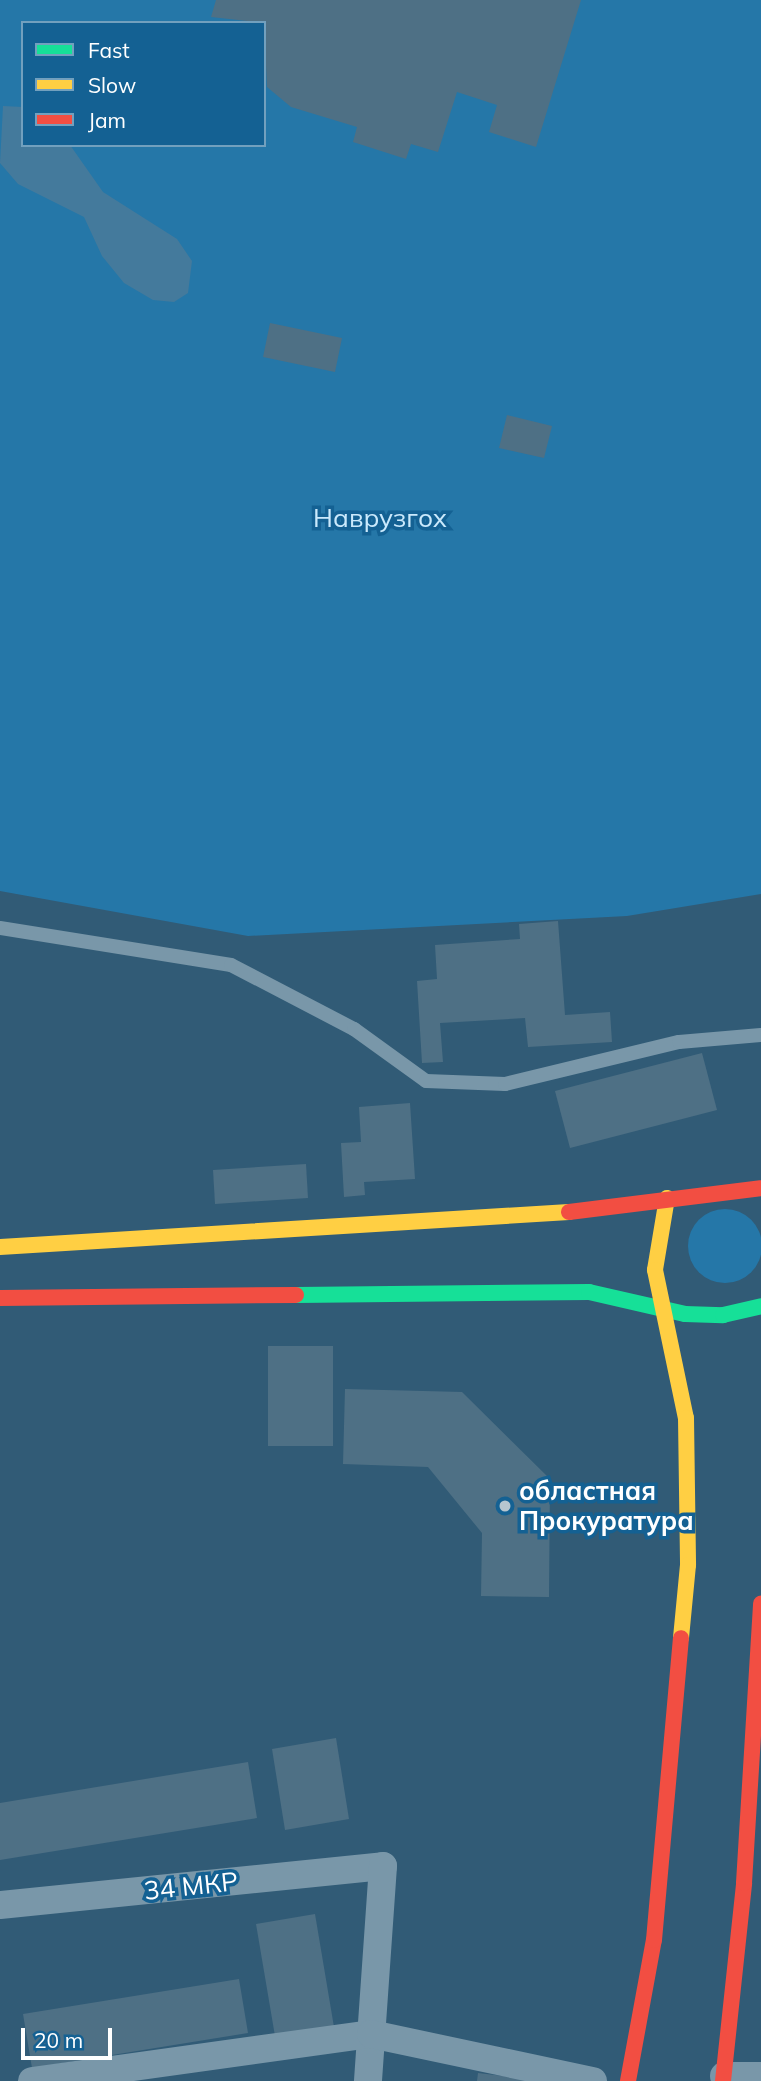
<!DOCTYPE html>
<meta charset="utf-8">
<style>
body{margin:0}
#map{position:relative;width:761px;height:2081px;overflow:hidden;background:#315b76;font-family:Mulish,sans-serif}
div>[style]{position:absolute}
.green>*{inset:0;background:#2577a8}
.round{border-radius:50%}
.water>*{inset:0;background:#447a9c}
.building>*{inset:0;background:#4e7085}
.lane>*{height:14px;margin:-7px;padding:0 7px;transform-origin:7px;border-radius:7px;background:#7997a9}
.street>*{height:28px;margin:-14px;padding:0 14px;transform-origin:14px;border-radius:14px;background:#7997a9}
.fast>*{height:16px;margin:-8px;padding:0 8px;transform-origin:8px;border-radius:8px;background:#16e098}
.slow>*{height:16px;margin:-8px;padding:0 8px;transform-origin:8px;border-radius:8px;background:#ffcf43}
.jam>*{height:16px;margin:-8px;padding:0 8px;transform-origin:8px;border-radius:8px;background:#f24e42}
.dots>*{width:19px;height:19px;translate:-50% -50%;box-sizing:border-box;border:4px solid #146193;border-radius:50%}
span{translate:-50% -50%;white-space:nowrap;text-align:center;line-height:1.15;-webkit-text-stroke:7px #146193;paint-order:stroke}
.park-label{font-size:26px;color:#cae9fc}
.poi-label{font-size:26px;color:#fff;font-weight:700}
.left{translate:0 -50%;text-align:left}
.street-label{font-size:26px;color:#fff}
.legend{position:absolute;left:21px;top:21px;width:245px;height:126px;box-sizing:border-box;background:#146193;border:2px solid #72a0be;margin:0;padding:9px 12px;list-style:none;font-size:21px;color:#fff}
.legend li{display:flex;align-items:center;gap:14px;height:35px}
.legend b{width:35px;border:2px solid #72a0be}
.scale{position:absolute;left:21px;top:2028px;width:91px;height:32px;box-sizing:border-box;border:4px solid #fff;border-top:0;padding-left:9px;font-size:21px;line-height:24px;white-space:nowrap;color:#fff;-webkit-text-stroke:5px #146193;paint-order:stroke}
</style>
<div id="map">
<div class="green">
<i style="clip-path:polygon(evenodd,0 0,761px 0,761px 894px,627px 916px,248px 936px,0 891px,0 0,23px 23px,264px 23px,264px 145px,23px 145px,23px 23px)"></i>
<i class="round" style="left:688px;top:1209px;width:74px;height:74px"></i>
</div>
<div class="water">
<i style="clip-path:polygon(3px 106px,23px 107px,23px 145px,70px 145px,103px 192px,177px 239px,192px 261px,188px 293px,174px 302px,153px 300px,124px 283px,102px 256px,84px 217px,18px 184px,0 163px)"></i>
</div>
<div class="building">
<i style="clip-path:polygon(216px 0,581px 0,536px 147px,489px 132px,497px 105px,457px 92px,438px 152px,411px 144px,406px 159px,353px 142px,357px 127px,291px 107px,267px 87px,264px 23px,211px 17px)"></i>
<i style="clip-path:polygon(270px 323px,342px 338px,335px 372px,263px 357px)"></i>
<i style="clip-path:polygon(507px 415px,552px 426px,544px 458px,499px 448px)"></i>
<i style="clip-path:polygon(558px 921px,565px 1015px,610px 1012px,612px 1042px,528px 1047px,525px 1018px,440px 1023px,443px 1062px,422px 1063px,417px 981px,437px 979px,435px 945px,520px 939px,519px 924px)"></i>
<i style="clip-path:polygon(702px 1053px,717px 1110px,570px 1148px,555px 1091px)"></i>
<i style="clip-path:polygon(410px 1103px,415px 1179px,364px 1182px,365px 1195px,344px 1197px,341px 1143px,361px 1142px,359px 1107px)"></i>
<i style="clip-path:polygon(306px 1164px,308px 1198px,215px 1204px,213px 1170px)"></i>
<i style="clip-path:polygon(268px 1346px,333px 1346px,333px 1446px,268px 1446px)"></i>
<i style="clip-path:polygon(345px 1389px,462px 1392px,550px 1479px,549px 1597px,481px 1596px,482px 1533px,428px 1467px,343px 1464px)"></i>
<i style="clip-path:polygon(336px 1738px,349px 1819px,285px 1830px,272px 1749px)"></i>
<i style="clip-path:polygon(248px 1762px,257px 1818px,0 1860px,0 1803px)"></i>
<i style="clip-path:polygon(315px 1914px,335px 2033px,276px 2042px,256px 1924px)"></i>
<i style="clip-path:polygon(239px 1979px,248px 2033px,32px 2068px,23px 2014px)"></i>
<i style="clip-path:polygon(478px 2073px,528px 2079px,528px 2081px,477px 2081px)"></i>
</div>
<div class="lane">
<i style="left:0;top:928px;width:234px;rotate:9.1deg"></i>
<i style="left:231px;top:965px;width:139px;rotate:27.5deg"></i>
<i style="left:354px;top:1029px;width:89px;rotate:35.8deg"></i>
<i style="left:426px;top:1081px;width:79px;rotate:2.2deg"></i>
<i style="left:505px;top:1084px;width:179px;rotate:-13.6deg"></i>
<i style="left:679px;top:1042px;width:82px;rotate:-4.9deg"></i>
</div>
<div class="street">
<i style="left:0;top:1905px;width:385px;rotate:-5.8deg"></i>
<i style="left:383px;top:1866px;width:216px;rotate:94deg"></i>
<i style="left:724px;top:2076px;width:37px"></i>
<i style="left:32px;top:2081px;width:342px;rotate:-7.9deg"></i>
<i style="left:371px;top:2034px;width:227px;rotate:12deg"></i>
</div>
<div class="fast">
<i style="left:296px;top:1295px;width:293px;rotate:-0.6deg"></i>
<i style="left:589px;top:1292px;width:98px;rotate:12.9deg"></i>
<i style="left:685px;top:1314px;width:38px;rotate:2deg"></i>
<i style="left:723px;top:1315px;width:39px;rotate:-13deg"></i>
</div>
<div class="slow">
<i style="left:667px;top:1198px;width:73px;rotate:99.5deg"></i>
<i style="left:655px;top:1270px;width:151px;rotate:78.2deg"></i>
<i style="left:686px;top:1418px;width:147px;rotate:89.2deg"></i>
<i style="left:688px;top:1565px;width:73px;rotate:95.5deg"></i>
<i style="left:0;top:1247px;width:570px;rotate:-3.52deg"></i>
</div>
<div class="jam">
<i style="left:569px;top:1212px;width:193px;rotate:-7.1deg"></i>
<i style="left:0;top:1298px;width:296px;rotate:-0.6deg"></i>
<i style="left:628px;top:2081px;width:143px;rotate:-79.6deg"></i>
<i style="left:654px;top:1940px;width:303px;rotate:-84.9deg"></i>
<i style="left:723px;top:2081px;width:199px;rotate:-83.9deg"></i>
<i style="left:744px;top:1883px;width:280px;rotate:-86.5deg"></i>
</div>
<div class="dots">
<i style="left:505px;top:1506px;background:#b7c6cf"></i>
</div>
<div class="park-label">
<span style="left:380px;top:518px">Наврузгох</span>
</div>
<div class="poi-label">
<span class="left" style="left:519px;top:1506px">областная<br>Прокуратура</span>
</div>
<div class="street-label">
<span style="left:191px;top:1886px;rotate:-6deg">34 МКР</span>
</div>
<ul class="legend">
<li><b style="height:9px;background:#16e098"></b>Fast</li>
<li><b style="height:9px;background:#ffcf43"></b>Slow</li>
<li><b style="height:9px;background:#f24e42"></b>Jam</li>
</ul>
<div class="scale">20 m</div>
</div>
